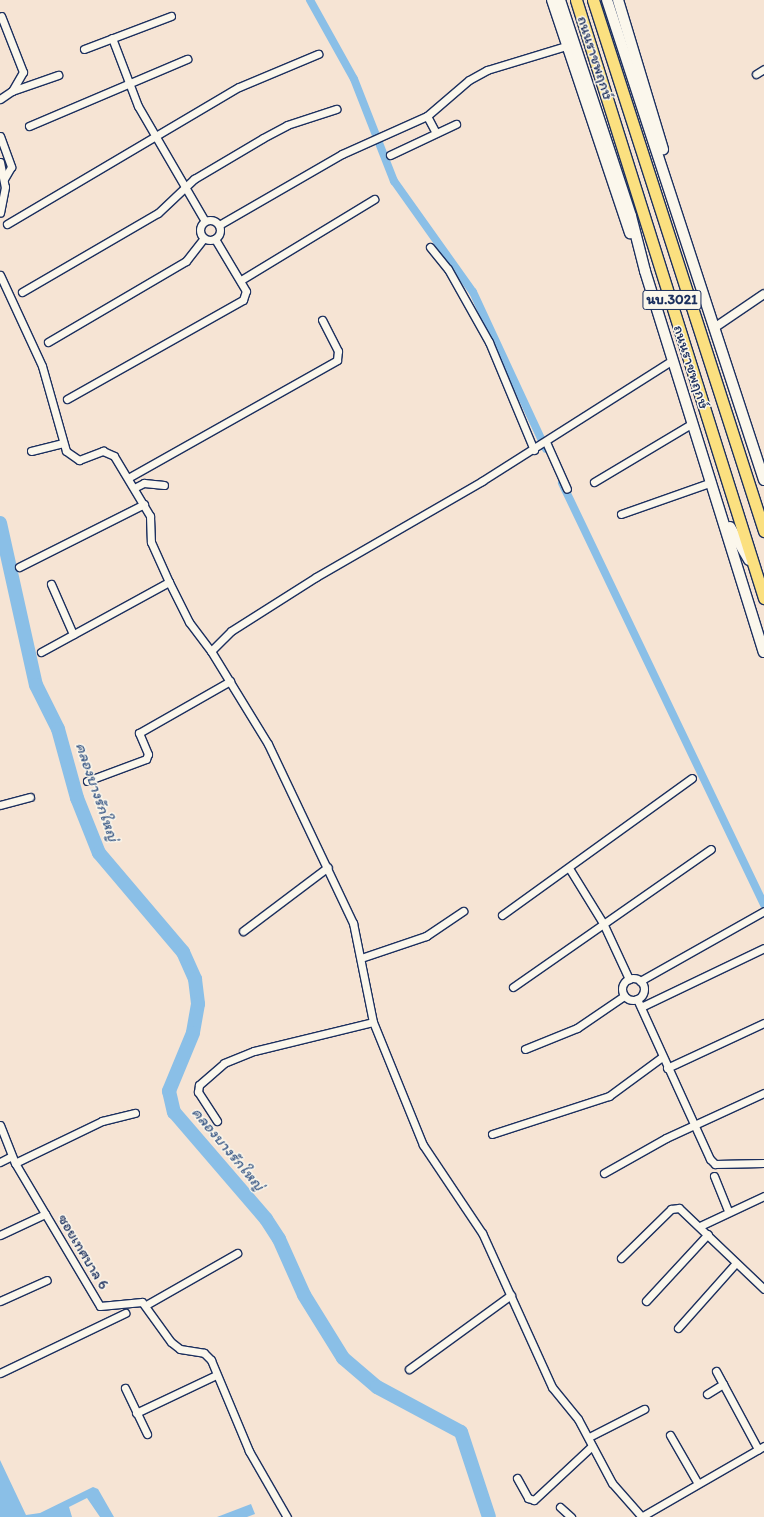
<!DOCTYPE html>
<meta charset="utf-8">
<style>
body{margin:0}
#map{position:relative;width:764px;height:1517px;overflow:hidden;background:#f6e4d4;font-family:Itim,"Playpen Sans Thai",sans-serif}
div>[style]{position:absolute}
.water>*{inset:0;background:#8abfe7}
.canal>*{height:8px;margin:-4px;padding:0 4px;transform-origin:4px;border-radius:4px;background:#8abfe7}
.river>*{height:14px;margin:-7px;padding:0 7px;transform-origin:7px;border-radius:7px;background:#8abfe7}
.roads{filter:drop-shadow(1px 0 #1b2f5e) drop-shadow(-1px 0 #1b2f5e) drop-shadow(0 1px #1b2f5e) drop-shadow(0 -1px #1b2f5e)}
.minor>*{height:7px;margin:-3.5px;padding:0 3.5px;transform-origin:3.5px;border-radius:3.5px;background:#fbf7ec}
.minor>.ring{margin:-3.5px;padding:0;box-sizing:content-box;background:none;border:7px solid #fbf7ec;border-radius:50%}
.tertiary>*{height:8px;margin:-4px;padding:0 4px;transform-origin:4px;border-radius:4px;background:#fbf7ec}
.secondary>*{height:10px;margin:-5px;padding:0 5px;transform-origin:5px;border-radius:5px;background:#fbf7ec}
.primary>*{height:11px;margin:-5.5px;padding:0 5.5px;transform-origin:5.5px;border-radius:5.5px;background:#fbe080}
span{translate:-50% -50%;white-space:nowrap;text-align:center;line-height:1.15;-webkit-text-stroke:3px #fbf7ec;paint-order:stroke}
.shield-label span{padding:1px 3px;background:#fbf7ec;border:1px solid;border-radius:3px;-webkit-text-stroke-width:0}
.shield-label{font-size:14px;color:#1b2f5e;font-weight:700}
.street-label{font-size:15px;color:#1b2f5e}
.water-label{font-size:16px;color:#3c5a87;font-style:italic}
</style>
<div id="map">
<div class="water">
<i style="clip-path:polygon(0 1460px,26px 1515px,40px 1513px,93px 1487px,98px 1489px,114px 1517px,100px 1517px,87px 1498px,69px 1507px,72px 1517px,0 1517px)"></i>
<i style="clip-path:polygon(251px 1504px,255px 1514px,247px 1517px,217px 1517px)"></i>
</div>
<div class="canal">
<i style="left:310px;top:0;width:90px;rotate:60.9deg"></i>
<i style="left:354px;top:79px;width:110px;rotate:68.6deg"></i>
<i style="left:394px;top:181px;width:136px;rotate:54.6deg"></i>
<i style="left:473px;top:292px;width:173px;rotate:65.1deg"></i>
<i style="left:562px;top:483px;width:468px;rotate:64.4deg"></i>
</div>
<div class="river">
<i style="left:0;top:523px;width:166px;rotate:77.5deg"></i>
<i style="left:36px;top:685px;width:49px;rotate:63.4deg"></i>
<i style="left:58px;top:729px;width:72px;rotate:74.6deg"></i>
<i style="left:77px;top:798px;width:59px;rotate:68.2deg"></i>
<i style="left:99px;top:853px;width:130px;rotate:49.7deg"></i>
<i style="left:183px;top:952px;width:30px;rotate:66deg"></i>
<i style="left:195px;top:979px;width:25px;rotate:83deg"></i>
<i style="left:198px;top:1004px;width:29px;rotate:100deg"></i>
<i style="left:193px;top:1033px;width:63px;rotate:112.5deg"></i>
<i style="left:169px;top:1091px;width:22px;rotate:77deg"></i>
<i style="left:174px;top:1112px;width:141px;rotate:49.3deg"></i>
<i style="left:266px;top:1219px;width:24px;rotate:57deg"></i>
<i style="left:279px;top:1239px;width:61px;rotate:65.9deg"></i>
<i style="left:304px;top:1295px;width:74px;rotate:58.2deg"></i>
<i style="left:343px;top:1358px;width:45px;rotate:40.5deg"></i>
<i style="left:377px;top:1387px;width:95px;rotate:28.2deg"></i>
<i style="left:461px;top:1432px;width:89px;rotate:71.8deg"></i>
</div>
<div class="roads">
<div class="minor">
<i style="left:112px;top:38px;width:73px;rotate:69.1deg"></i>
<i style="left:138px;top:106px;width:133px;rotate:59.8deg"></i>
<i style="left:84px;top:49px;width:93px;rotate:-20.8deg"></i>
<i style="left:756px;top:74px;width:9px;rotate:-32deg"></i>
<i style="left:12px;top:91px;width:49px;rotate:-19.2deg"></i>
<i style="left:0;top:99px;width:14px;rotate:-34deg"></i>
<i style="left:12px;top:91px;width:22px;rotate:-60deg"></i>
<i style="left:23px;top:72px;width:60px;rotate:-111.4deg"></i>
<i style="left:427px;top:116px;width:19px;rotate:62deg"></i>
<i style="left:29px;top:126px;width:172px;rotate:-23deg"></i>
<i style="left:0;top:136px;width:33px;rotate:70deg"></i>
<i style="left:11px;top:167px;width:14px;rotate:120deg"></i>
<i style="left:390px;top:155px;width:73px;rotate:-25.2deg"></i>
<i style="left:0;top:162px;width:25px;rotate:79deg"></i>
<i style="left:5px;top:187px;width:26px;rotate:101deg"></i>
<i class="ring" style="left:200px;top:220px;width:13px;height:13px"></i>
<i style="left:7px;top:224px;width:269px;rotate:-30.6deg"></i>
<i style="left:239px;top:87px;width:86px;rotate:-22.7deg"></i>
<i style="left:219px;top:225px;width:142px;rotate:-30deg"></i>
<i style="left:342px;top:154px;width:93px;rotate:-24.1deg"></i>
<i style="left:427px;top:116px;width:55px;rotate:-40.6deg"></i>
<i style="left:469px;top:80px;width:21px;rotate:-29deg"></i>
<i style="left:487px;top:70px;width:83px;rotate:-16.9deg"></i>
<i style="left:430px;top:247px;width:28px;rotate:51deg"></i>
<i style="left:448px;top:269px;width:84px;rotate:60.7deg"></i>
<i style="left:489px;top:342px;width:117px;rotate:67.4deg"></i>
<i style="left:0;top:275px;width:100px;rotate:65.2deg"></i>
<i style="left:42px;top:366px;width:88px;rotate:74.2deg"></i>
<i style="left:66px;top:451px;width:16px;rotate:35deg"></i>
<i style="left:79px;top:460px;width:26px;rotate:-21deg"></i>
<i style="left:103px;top:451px;width:12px;rotate:24deg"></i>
<i style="left:114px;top:456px;width:70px;rotate:59deg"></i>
<i style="left:150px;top:516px;width:26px;rotate:88deg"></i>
<i style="left:151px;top:542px;width:44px;rotate:65.8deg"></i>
<i style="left:169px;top:582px;width:45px;rotate:63.4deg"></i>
<i style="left:189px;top:622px;width:36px;rotate:53deg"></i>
<i style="left:241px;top:280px;width:156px;rotate:-31.3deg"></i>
<i style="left:22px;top:292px;width:157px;rotate:-30.2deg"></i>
<i style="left:158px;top:213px;width:50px;rotate:-43.4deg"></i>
<i style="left:194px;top:179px;width:80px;rotate:-30.7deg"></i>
<i style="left:263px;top:138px;width:27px;rotate:-28deg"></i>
<i style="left:287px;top:125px;width:52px;rotate:-18.1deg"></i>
<i style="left:48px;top:342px;width:160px;rotate:-30.4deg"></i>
<i style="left:186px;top:261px;width:29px;rotate:-52deg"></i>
<i style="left:67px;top:399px;width:202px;rotate:-29.4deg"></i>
<i style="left:243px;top:300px;width:9px;rotate:-72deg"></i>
<i style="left:246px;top:291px;width:61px;rotate:-120.8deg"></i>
<i style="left:546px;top:442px;width:51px;rotate:65.9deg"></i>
<i style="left:31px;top:451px;width:33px;rotate:-14deg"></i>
<i style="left:128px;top:478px;width:240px;rotate:-29.4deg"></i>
<i style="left:337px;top:360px;width:9px;rotate:-84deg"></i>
<i style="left:338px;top:351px;width:35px;rotate:-117deg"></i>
<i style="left:594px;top:482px;width:115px;rotate:-30.8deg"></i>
<i style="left:134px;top:488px;width:11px;rotate:-27deg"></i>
<i style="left:144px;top:483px;width:20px;rotate:6deg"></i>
<i style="left:621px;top:514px;width:96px;rotate:-19.4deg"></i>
<i style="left:19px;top:567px;width:140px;rotate:-26.7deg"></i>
<i style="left:51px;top:584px;width:55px;rotate:66.3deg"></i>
<i style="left:41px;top:652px;width:146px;rotate:-28.7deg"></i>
<i style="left:87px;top:781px;width:63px;rotate:-20.4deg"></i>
<i style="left:146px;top:759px;width:5px;rotate:-68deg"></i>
<i style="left:148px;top:754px;width:23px;rotate:-113deg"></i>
<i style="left:139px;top:733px;width:105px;rotate:-29.7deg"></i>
<i style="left:0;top:805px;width:31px;rotate:-15deg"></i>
<i style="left:569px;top:868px;width:65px;rotate:58.3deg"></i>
<i style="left:603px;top:923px;width:62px;rotate:65.1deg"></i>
<i style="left:502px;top:915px;width:234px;rotate:-35.8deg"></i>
<i style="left:243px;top:931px;width:106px;rotate:-37deg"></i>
<i style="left:361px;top:958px;width:69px;rotate:-18.7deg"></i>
<i style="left:426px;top:936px;width:45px;rotate:-34deg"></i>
<i class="ring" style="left:622px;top:978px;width:15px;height:15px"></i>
<i style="left:640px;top:981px;width:142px;rotate:-29.4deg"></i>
<i style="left:513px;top:987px;width:241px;rotate:-34.9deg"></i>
<i style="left:637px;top:999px;width:176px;rotate:65.5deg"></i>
<i style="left:710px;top:1159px;width:7px;rotate:45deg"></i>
<i style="left:715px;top:1164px;width:49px;rotate:-1.2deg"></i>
<i style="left:641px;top:1007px;width:136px;rotate:-25.6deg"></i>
<i style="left:525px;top:1049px;width:56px;rotate:-22deg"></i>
<i style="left:577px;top:1028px;width:57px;rotate:-34.2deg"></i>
<i style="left:667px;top:1068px;width:107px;rotate:-24.9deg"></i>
<i style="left:217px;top:1121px;width:35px;rotate:-123deg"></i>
<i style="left:198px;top:1092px;width:7px;rotate:-82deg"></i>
<i style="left:199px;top:1085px;width:33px;rotate:-41deg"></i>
<i style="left:224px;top:1063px;width:32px;rotate:-22deg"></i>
<i style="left:254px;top:1051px;width:122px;rotate:-13.7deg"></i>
<i style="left:0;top:1125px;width:41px;rotate:68.5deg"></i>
<i style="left:15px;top:1163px;width:166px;rotate:59.3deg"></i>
<i style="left:100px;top:1306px;width:42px;rotate:-5.4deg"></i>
<i style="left:142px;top:1302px;width:49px;rotate:54.1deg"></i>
<i style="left:171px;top:1342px;width:11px;rotate:38deg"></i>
<i style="left:180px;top:1349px;width:24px;rotate:9deg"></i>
<i style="left:204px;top:1353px;width:10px;rotate:45deg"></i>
<i style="left:211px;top:1360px;width:99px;rotate:67.3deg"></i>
<i style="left:249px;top:1451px;width:76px;rotate:60.1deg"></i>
<i style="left:492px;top:1134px;width:123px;rotate:-18deg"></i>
<i style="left:609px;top:1096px;width:66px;rotate:-36.3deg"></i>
<i style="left:0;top:1162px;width:13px;rotate:-27deg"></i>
<i style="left:15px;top:1163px;width:97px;rotate:-25.8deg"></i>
<i style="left:102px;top:1121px;width:34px;rotate:-14deg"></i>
<i style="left:604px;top:1173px;width:71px;rotate:-29.4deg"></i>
<i style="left:666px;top:1138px;width:108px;rotate:-24.7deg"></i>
<i style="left:714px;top:1176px;width:38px;rotate:68deg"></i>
<i style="left:700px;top:1226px;width:71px;rotate:-25.1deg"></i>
<i style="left:0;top:1235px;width:50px;rotate:-25deg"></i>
<i style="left:621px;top:1258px;width:70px;rotate:-44.4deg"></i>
<i style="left:671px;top:1209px;width:8px;rotate:-7deg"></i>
<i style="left:679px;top:1208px;width:117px;rotate:43.6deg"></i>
<i style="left:0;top:1301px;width:51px;rotate:-24.1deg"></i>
<i style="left:646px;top:1301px;width:91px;rotate:-47.2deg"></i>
<i style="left:146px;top:1305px;width:105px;rotate:-29.7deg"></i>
<i style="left:678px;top:1328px;width:87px;rotate:-48.3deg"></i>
<i style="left:409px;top:1369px;width:126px;rotate:-36deg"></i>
<i style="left:716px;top:1371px;width:89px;rotate:61.7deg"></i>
<i style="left:0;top:1373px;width:139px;rotate:-25.6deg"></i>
<i style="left:125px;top:1388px;width:51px;rotate:64.4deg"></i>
<i style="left:707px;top:1394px;width:19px;rotate:-32deg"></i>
<i style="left:136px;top:1413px;width:89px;rotate:-25.4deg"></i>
<i style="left:670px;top:1435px;width:54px;rotate:60.1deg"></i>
<i style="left:589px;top:1437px;width:62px;rotate:-27deg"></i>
<i style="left:517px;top:1478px;width:23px;rotate:61deg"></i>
<i style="left:528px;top:1498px;width:6px;rotate:18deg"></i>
<i style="left:534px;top:1500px;width:79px;rotate:-43deg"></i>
<i style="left:560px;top:1507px;width:15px;rotate:42deg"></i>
<i style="left:641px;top:1517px;width:142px;rotate:-30deg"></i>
<i style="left:642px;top:1517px;width:45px;rotate:-131.4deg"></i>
<i style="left:612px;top:1483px;width:72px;rotate:-118deg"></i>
<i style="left:578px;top:1419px;width:41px;rotate:-129.1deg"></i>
<i style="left:552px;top:1387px;width:169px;rotate:-114.4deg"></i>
<i style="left:482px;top:1233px;width:106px;rotate:-123.8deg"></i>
<i style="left:423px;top:1145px;width:133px;rotate:-112.1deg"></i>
<i style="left:373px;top:1022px;width:101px;rotate:-101.4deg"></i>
<i style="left:353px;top:923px;width:198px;rotate:-115.4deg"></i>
<i style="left:268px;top:744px;width:109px;rotate:-121.5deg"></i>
<i style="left:211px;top:651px;width:28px;rotate:-45deg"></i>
<i style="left:231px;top:631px;width:101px;rotate:-32.4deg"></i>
<i style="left:316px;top:577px;width:192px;rotate:-30deg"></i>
<i style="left:482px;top:481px;width:226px;rotate:-32.4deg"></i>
</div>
<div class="tertiary">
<i style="left:714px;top:328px;width:60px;rotate:-34.2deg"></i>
</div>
<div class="secondary">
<i style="left:552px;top:0;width:246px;rotate:71.5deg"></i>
<i style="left:560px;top:0;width:227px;rotate:71.8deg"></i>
<i style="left:631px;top:216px;width:57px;rotate:75.7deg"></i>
<i style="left:645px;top:271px;width:399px;rotate:72.7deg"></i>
<i style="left:607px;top:0;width:505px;rotate:71.89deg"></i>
<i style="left:618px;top:0;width:156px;rotate:73.2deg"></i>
<i style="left:730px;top:527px;width:38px;rotate:60deg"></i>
</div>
<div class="primary">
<i style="left:576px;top:0;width:627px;rotate:72.55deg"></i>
<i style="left:593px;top:0;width:558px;rotate:72.15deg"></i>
</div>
</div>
<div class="shield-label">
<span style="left:672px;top:300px">นบ.3021</span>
</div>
<div class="street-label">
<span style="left:595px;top:58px;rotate:72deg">ถนนราชพฤกษ์</span>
<span style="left:691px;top:367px;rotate:72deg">ถนนราชพฤกษ์</span>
<span style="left:83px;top:1252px;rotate:59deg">ซอยเทศบาล 6</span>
</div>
<div class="water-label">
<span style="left:97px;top:792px;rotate:71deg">คลองบางรักใหญ่</span>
<span style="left:228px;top:1149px;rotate:50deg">คลองบางรักใหญ่</span>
</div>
</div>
